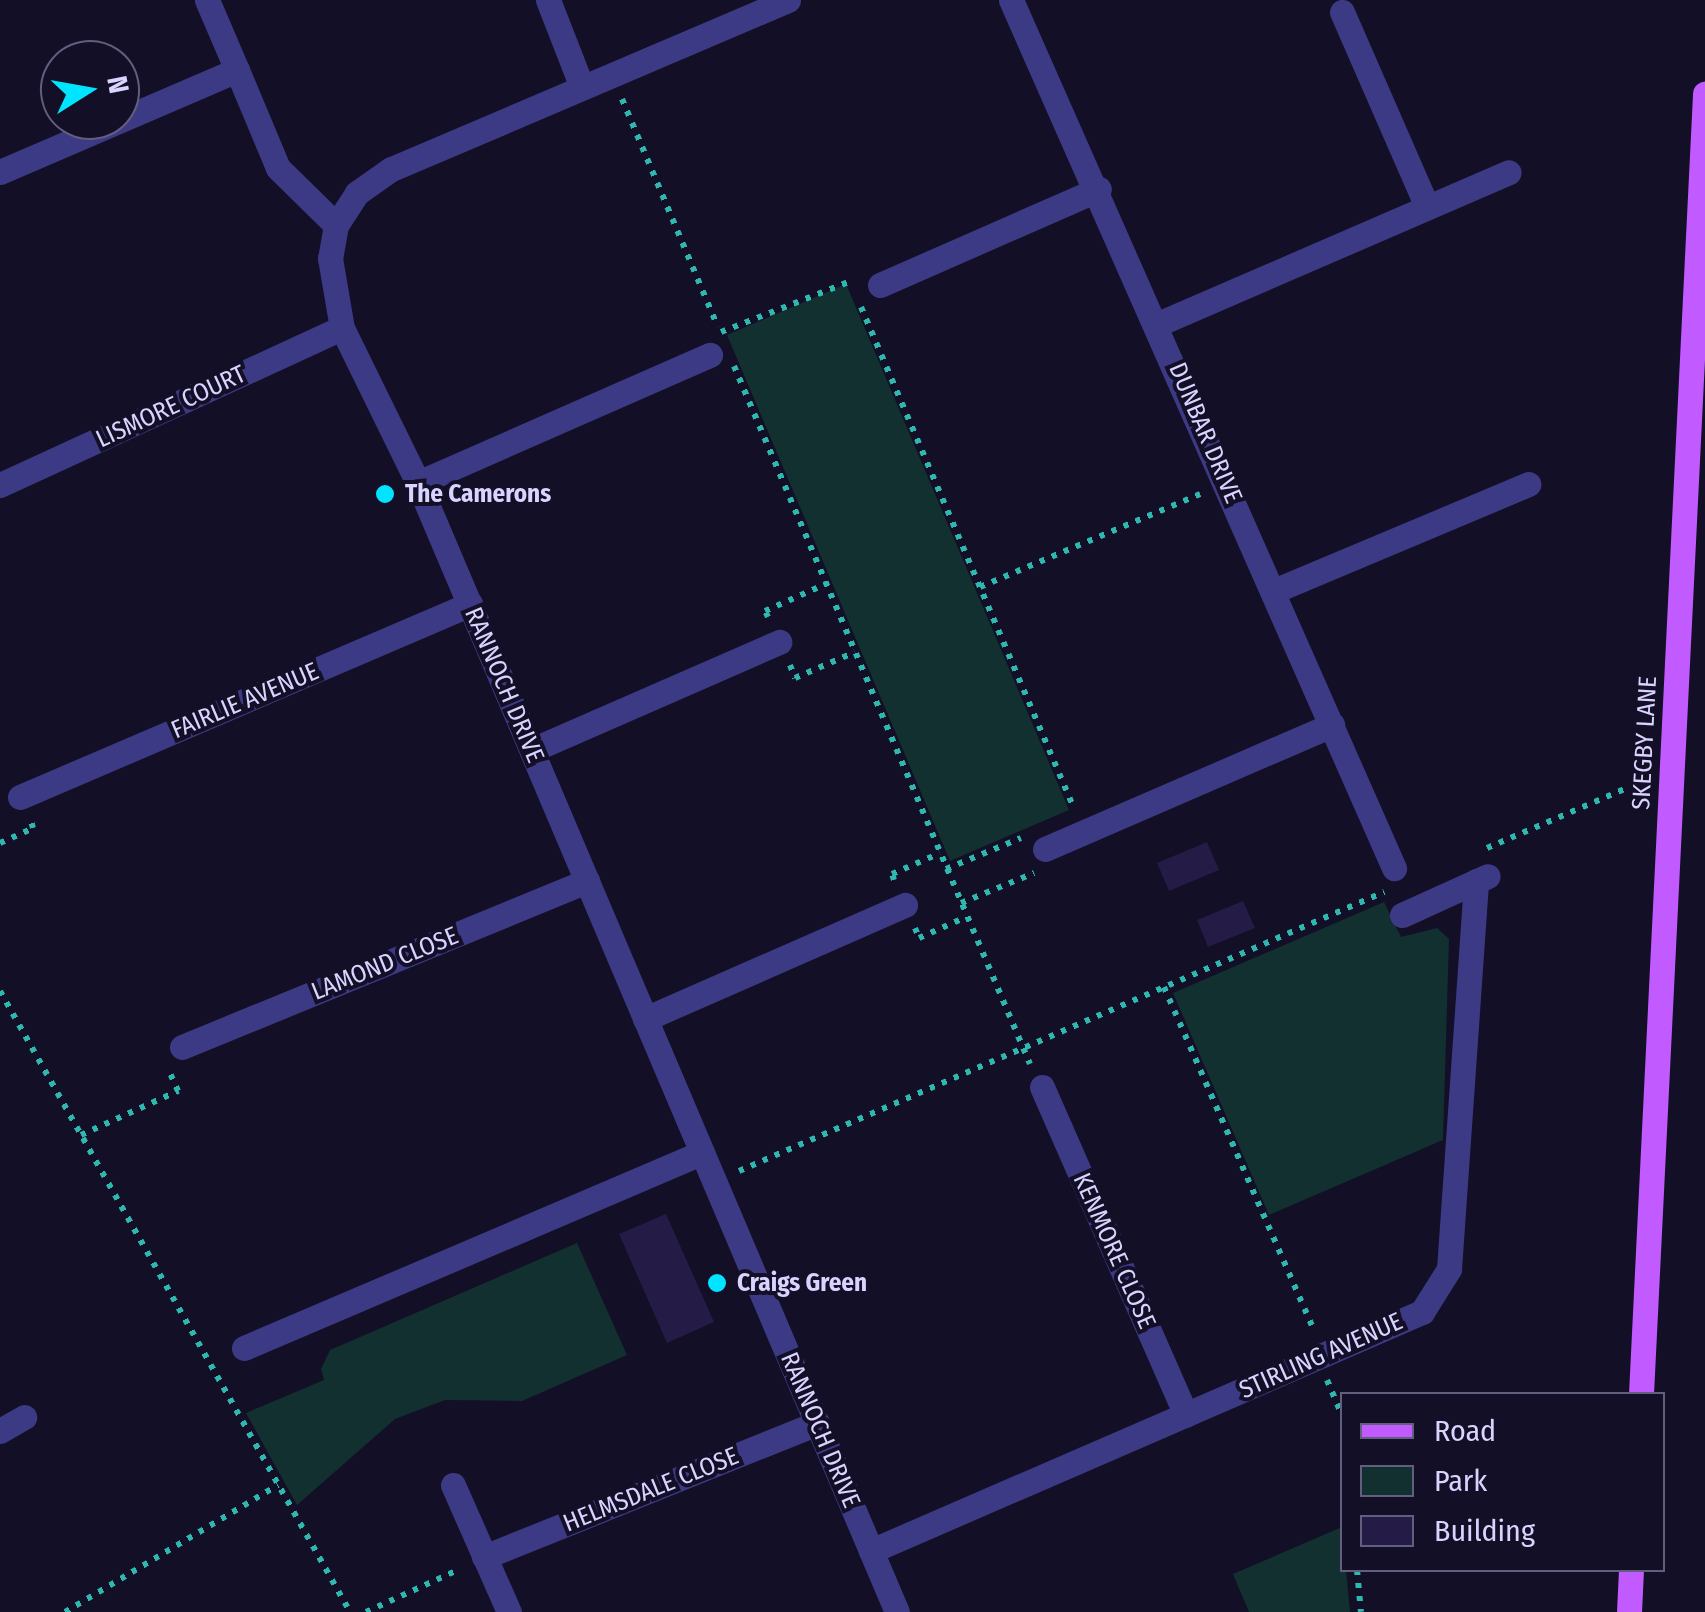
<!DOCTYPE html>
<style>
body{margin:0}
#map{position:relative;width:1705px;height:1612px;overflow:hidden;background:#130f26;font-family:"Fira Sans Condensed",sans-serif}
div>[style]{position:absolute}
.green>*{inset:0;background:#12302f}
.building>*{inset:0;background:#241b47}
.path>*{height:6px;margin-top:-3px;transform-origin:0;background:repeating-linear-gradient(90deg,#2fb8b0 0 5px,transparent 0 13px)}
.minor>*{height:25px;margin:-12.5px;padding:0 12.5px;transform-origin:12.5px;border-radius:12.5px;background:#3d3a85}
.major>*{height:25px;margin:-12.5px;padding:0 12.5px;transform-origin:12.5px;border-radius:12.5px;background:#c25bff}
.dots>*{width:28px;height:28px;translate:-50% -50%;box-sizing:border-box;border:5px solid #130f26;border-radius:50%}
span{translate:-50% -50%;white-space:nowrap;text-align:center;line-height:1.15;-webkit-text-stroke:8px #130f26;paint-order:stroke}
.street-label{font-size:25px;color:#d9d4ff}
.poi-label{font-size:25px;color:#d9d4ff;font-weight:700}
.left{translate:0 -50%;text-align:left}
.legend{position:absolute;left:1340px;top:1392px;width:325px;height:180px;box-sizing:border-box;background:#130f26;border:2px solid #625e7d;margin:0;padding:12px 18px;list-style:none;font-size:30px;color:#d9d4ff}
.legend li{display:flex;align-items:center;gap:20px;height:50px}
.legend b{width:50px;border:2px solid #625e7d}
.north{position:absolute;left:40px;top:40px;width:100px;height:100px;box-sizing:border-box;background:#130f26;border:2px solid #625e7d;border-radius:50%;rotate:79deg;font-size:28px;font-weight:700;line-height:40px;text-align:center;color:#d9d4ff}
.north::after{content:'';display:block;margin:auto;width:35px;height:45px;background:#00e5ff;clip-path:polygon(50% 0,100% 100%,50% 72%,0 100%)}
</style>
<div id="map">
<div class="green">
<i style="clip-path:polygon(846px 284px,1069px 810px,950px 861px,727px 335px)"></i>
<i style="clip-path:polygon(1384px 902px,1401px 937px,1437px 928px,1449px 939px,1443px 1140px,1269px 1215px,1173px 993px)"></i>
<i style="clip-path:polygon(577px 1243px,627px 1355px,522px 1401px,445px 1400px,395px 1419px,297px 1505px,246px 1413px,324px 1380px,321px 1369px,330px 1350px)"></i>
<i style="clip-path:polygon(1342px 1527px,1350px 1612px,1249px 1612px,1233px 1574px)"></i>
</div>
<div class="building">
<i style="clip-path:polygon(1207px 842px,1219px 870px,1169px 891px,1157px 863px)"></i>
<i style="clip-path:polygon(1243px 901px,1255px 928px,1208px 947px,1197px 920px)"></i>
<i style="clip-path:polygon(666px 1214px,714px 1322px,667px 1343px,619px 1234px)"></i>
</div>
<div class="path">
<i style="left:622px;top:99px;width:247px;rotate:67.2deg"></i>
<i style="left:861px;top:307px;width:542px;rotate:66.98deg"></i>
<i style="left:721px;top:332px;width:140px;rotate:-21.4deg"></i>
<i style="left:734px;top:366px;width:758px;rotate:67.02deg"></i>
<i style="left:980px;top:587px;width:239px;rotate:-22.9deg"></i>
<i style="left:768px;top:617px;width:7px;rotate:-117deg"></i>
<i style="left:765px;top:611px;width:67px;rotate:-23.9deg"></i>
<i style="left:790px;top:665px;width:14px;rotate:69deg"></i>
<i style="left:795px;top:678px;width:65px;rotate:-23.4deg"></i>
<i style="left:0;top:843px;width:36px;rotate:-24deg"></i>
<i style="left:33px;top:828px;width:7px;rotate:-106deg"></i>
<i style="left:1487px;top:848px;width:173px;rotate:-23.2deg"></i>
<i style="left:946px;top:869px;width:81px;rotate:-22.5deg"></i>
<i style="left:894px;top:880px;width:6px;rotate:-108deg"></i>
<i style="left:892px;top:874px;width:52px;rotate:-23.6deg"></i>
<i style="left:961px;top:903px;width:79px;rotate:-22.3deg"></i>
<i style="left:915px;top:928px;width:11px;rotate:68deg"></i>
<i style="left:919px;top:938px;width:51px;rotate:-24.1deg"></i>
<i style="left:1164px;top:987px;width:374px;rotate:66.4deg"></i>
<i style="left:0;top:991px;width:713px;rotate:60.59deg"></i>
<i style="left:81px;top:1135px;width:107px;rotate:-24.4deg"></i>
<i style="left:178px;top:1091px;width:22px;rotate:-114deg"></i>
<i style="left:739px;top:1171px;width:703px;rotate:-23.39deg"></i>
<i style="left:1327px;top:1380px;width:39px;rotate:67deg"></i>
<i style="left:1357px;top:1570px;width:42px;rotate:84.6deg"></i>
<i style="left:65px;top:1612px;width:248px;rotate:-30.8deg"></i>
<i style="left:366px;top:1612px;width:103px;rotate:-24.6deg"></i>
</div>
<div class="minor">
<i style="left:207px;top:0;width:76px;rotate:66.8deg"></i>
<i style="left:548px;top:0;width:93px;rotate:68.7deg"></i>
<i style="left:788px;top:0;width:431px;rotate:156.9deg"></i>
<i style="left:391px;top:169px;width:42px;rotate:144.8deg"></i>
<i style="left:357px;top:193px;width:38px;rotate:123deg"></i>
<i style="left:336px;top:225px;width:34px;rotate:100deg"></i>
<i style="left:330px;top:258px;width:71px;rotate:80.3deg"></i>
<i style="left:342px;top:328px;width:173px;rotate:63.9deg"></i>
<i style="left:418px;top:483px;width:1226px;rotate:67.01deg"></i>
<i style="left:1011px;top:0;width:949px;rotate:66.19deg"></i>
<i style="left:1342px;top:12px;width:213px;rotate:66.4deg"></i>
<i style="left:0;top:172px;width:258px;rotate:-23.3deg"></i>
<i style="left:237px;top:70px;width:106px;rotate:67.3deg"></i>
<i style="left:278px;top:168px;width:81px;rotate:44.5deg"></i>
<i style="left:880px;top:285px;width:239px;rotate:-23.7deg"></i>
<i style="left:1158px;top:324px;width:382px;rotate:-23.4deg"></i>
<i style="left:418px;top:483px;width:319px;rotate:-23.7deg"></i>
<i style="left:0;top:485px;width:376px;rotate:-24.7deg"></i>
<i style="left:1274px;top:591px;width:276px;rotate:-22.8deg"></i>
<i style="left:532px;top:750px;width:270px;rotate:-23.6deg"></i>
<i style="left:20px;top:797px;width:490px;rotate:-23.2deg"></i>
<i style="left:1045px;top:849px;width:313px;rotate:-23.4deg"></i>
<i style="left:1402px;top:915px;width:94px;rotate:-24.4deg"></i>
<i style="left:645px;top:1019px;width:284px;rotate:-23.7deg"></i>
<i style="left:182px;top:1047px;width:438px;rotate:-22.3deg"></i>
<i style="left:1042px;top:1087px;width:358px;rotate:66.3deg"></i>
<i style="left:244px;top:1348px;width:498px;rotate:-23.1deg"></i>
<i style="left:0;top:1431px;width:28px;rotate:-30deg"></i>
<i style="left:453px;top:1485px;width:139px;rotate:66.2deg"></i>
<i style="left:871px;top:1551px;width:601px;rotate:-23.45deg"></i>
<i style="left:1422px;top:1312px;width:51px;rotate:-57.9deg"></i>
<i style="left:1449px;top:1269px;width:389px;rotate:-86deg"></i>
<i style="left:484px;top:1557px;width:359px;rotate:-21.9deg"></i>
</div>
<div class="major">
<i style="left:1641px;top:1394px;width:1302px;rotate:-87.18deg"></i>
<i style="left:1629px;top:1612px;width:42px;rotate:-87.3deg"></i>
</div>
<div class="dots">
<i style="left:385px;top:494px;background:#00e5ff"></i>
<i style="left:717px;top:1283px;background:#00e5ff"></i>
</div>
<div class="street-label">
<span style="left:171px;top:407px;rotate:-25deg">LISMORE COURT</span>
<span style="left:1205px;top:433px;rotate:67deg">DUNBAR DRIVE</span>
<span style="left:504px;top:685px;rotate:67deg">RANNOCH DRIVE</span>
<span style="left:245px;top:701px;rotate:-23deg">FAIRLIE AVENUE</span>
<span style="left:1645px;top:743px;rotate:-87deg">SKEGBY LANE</span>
<span style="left:385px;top:964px;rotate:-22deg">LAMOND CLOSE</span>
<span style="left:1114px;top:1251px;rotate:66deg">KENMORE CLOSE</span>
<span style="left:1321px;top:1356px;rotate:-24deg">STIRLING AVENUE</span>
<span style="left:820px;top:1430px;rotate:67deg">RANNOCH DRIVE</span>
<span style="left:651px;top:1490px;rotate:-22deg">HELMSDALE CLOSE</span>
</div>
<div class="poi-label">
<span class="left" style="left:405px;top:494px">The Camerons</span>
<span class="left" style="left:737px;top:1283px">Craigs Green</span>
</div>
<ul class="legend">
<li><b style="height:12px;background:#c25bff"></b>Road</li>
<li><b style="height:28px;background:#12302f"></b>Park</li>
<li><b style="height:28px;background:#241b47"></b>Building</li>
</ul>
<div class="north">N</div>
</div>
